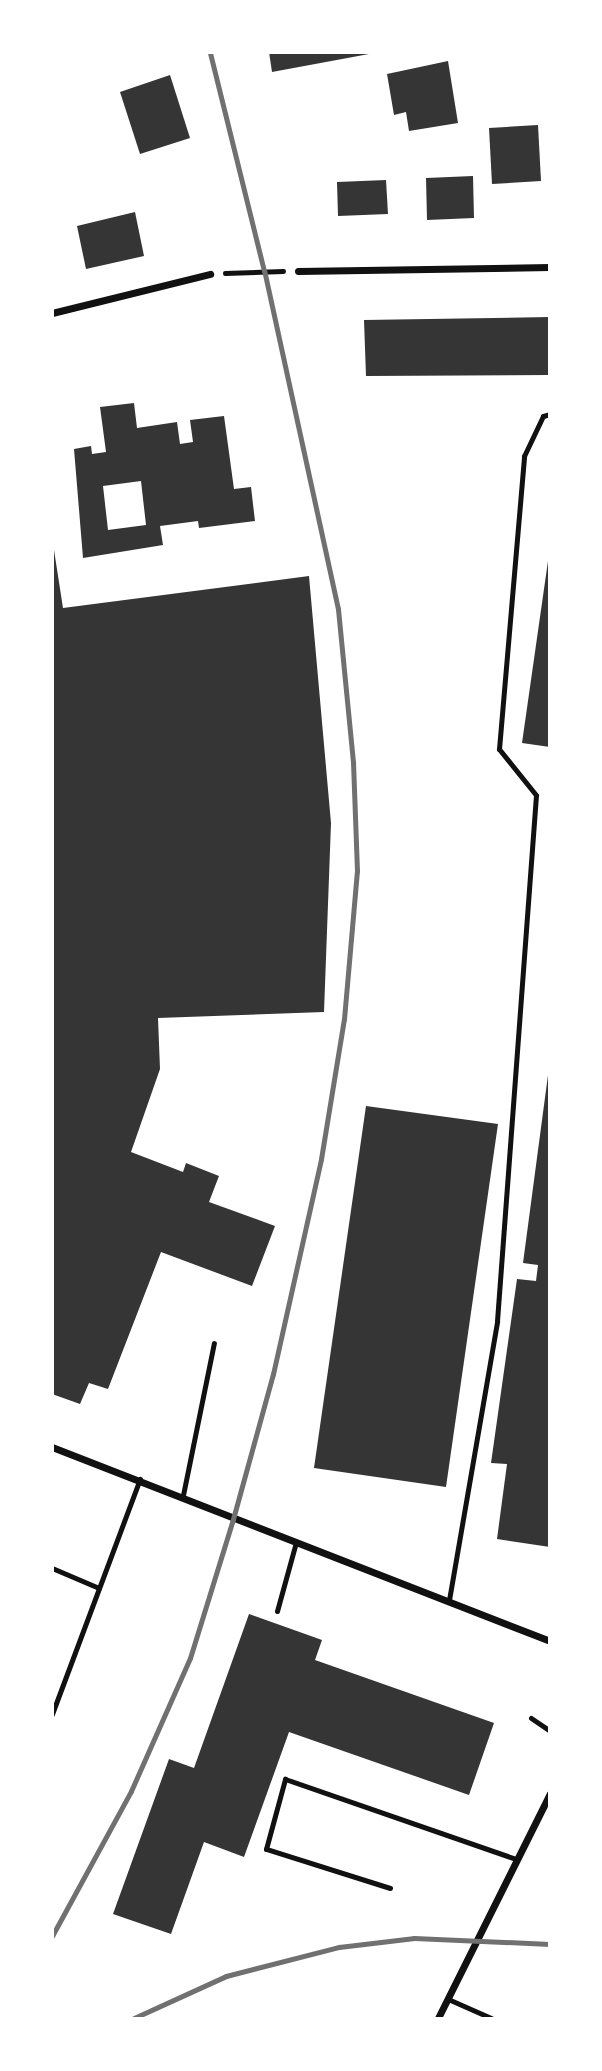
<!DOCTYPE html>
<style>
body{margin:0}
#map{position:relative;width:602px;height:2071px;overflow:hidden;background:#fff;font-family:Overpass,sans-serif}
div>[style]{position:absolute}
.building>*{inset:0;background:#353535}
.path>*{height:4.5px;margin:-2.25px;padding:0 2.25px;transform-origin:2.25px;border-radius:2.25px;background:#111}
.service>*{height:5px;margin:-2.5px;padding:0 2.5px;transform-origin:2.5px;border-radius:2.5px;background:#111}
.minor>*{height:7px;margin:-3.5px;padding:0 3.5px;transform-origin:3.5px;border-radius:3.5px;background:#111}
.rail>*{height:5px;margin:-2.5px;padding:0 2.5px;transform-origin:2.5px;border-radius:2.5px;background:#707070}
span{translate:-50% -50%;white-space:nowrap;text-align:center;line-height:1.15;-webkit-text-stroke:7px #fff;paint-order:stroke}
.frame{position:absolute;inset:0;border:54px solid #fff;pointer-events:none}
</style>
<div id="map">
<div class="building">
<i style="clip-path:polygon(269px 52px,368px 52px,369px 54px,272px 72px)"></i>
<i style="clip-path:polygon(448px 61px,458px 123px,409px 131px,406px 112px,394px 115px,387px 74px)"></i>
<i style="clip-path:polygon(170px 75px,190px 138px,140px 154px,120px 92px)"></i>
<i style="clip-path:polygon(538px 125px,541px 181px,492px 184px,489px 128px)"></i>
<i style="clip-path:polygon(473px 176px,474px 218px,427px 220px,426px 178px)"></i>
<i style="clip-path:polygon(386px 180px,388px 214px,338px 216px,337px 182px)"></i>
<i style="clip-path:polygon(135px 212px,144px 256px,86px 269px,77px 226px)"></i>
<i style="clip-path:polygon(550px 317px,550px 375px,366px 376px,364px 320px)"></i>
<i style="clip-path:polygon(evenodd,134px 403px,137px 428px,177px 422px,180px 444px,193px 442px,190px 420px,224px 416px,234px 489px,251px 487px,255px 521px,199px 528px,198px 521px,160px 526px,163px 545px,83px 558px,74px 449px,91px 446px,92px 454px,106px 452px,100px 407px,134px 403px,141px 481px,146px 525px,108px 530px,103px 486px,141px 481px)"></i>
<i style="clip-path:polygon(52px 537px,63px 608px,309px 576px,331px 823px,324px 1012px,158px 1018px,160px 1069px,131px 1152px,183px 1172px,186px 1163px,219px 1176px,209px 1202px,275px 1226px,252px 1286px,161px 1252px,108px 1389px,89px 1383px,80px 1404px,52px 1394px)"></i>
<i style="clip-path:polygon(548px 561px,550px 562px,550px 747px,522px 743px)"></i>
<i style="clip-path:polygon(550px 1060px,550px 1547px,497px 1539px,507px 1464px,491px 1463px,517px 1279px,536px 1281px,538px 1265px,523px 1263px)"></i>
<i style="clip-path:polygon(366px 1106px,498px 1124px,446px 1487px,314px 1468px)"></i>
<i style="clip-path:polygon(249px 1614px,322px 1640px,315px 1660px,494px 1723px,469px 1795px,289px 1732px,244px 1857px,204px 1842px,171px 1934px,113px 1914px,169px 1759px,194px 1768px)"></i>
</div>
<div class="path">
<i style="left:225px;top:273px;width:58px;rotate:-2deg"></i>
</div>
<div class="service">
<i style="left:183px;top:1495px;width:155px;rotate:-78.5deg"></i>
<i style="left:52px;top:1568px;width:51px;rotate:23.1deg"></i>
<i style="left:449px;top:1600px;width:283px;rotate:-80.2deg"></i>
<i style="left:497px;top:1321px;width:527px;rotate:-85.76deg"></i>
<i style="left:536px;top:795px;width:59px;rotate:-128.8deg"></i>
<i style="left:499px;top:749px;width:294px;rotate:-85.1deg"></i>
<i style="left:524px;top:456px;width:44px;rotate:-64.6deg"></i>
<i style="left:543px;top:416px;width:7px;rotate:-16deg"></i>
<i style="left:277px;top:1611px;width:72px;rotate:-74.6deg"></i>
<i style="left:52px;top:1714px;width:251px;rotate:-69.5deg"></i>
<i style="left:531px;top:1718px;width:23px;rotate:34deg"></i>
<i style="left:390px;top:1888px;width:130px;rotate:-162.5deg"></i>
<i style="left:266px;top:1849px;width:73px;rotate:-74.8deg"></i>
<i style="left:285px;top:1779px;width:244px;rotate:19.1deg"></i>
<i style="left:448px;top:1999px;width:47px;rotate:23.8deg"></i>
</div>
<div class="minor">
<i style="left:298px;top:271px;width:252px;rotate:-0.9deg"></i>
<i style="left:52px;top:313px;width:163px;rotate:-13.9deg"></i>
<i style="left:52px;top:1447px;width:534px;rotate:21.28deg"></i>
<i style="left:438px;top:2018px;width:251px;rotate:-63.5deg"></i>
</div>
<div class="rail">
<i style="left:52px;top:1936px;width:165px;rotate:-61.4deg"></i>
<i style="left:131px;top:1791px;width:145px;rotate:-66.1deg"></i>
<i style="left:190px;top:1658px;width:145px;rotate:-72.8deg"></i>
<i style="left:233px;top:1519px;width:150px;rotate:-74.6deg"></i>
<i style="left:273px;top:1374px;width:220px;rotate:-77.4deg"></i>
<i style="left:321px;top:1159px;width:142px;rotate:-80.7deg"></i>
<i style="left:344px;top:1019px;width:149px;rotate:-85deg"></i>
<i style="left:357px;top:871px;width:109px;rotate:-92.1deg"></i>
<i style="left:353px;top:762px;width:154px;rotate:-95.6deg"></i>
<i style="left:338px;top:609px;width:346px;rotate:-102.3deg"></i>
<i style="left:264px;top:271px;width:226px;rotate:-103.9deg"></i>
<i style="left:134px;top:2018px;width:101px;rotate:-24.5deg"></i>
<i style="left:226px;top:1976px;width:117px;rotate:-14.4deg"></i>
<i style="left:339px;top:1947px;width:76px;rotate:-6.8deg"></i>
<i style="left:414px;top:1938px;width:136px;rotate:2.5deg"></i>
</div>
<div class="frame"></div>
</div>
